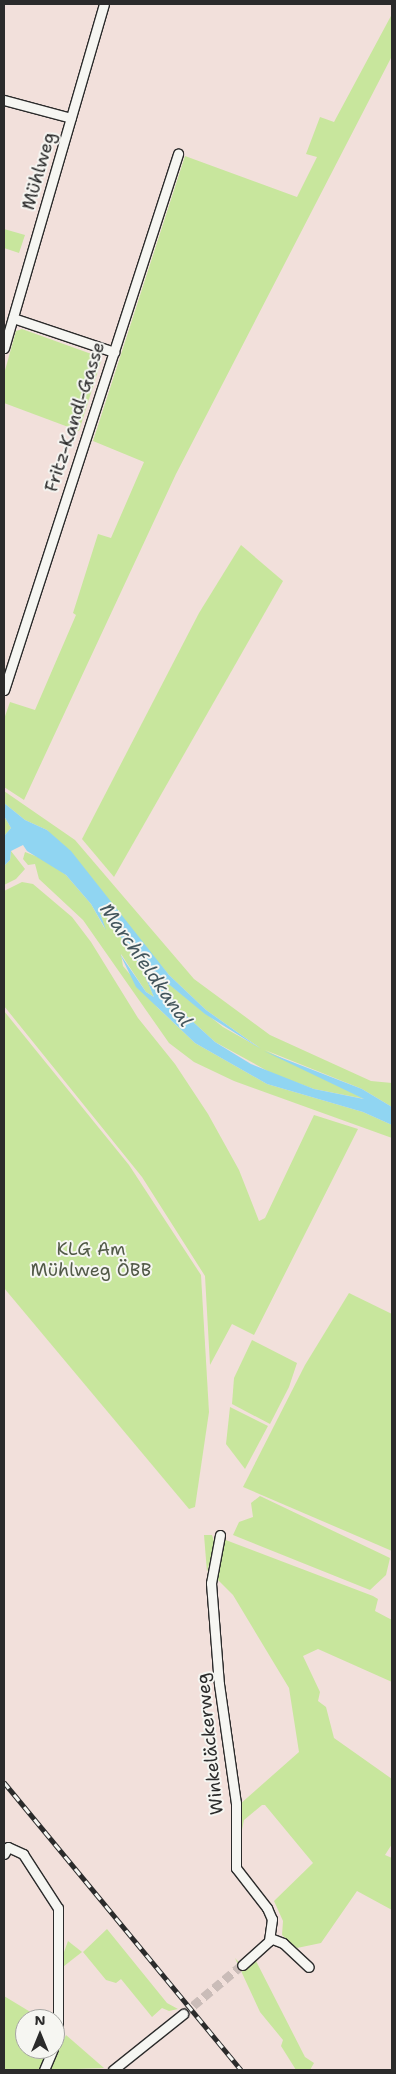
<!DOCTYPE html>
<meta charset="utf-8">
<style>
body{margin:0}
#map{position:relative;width:396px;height:2074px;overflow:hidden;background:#f2e0db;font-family:"Shantell Sans",sans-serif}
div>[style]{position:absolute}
.green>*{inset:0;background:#c8e69d}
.water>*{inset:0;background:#90d5f2}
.minor-tunnel>*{height:9px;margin-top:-4.5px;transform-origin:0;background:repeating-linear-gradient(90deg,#cabcb8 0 9px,transparent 0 13.5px)}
.roads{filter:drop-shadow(1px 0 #2b2b2b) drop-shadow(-1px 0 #2b2b2b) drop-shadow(0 1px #2b2b2b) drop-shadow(0 -1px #2b2b2b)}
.minor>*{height:9px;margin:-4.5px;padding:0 4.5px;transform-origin:4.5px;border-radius:4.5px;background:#f6f6f2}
.rail>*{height:4.5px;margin-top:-2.25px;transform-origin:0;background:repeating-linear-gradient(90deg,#f6f6f2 0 8px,#2b2b2b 0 16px);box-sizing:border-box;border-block:1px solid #2b2b2b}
span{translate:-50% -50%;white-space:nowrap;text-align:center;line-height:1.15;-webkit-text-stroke:4px #f6f6f2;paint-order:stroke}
.street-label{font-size:18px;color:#2b2b2b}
.park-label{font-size:18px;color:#525a48}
.water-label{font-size:19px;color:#44565d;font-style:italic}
.frame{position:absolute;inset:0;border:5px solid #2b2b2b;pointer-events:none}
.north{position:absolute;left:15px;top:2009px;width:50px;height:50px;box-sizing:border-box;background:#f6f6f2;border:1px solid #a5a5a2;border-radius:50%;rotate:0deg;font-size:14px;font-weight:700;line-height:20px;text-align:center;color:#2b2b2b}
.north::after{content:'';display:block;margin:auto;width:18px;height:22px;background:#2b2b2b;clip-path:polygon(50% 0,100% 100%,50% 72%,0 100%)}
</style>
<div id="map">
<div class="green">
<i style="clip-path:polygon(392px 14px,392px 56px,176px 474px,24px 800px,4px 787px,4px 719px,10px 702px,35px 710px,76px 615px,73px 613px,98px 534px,111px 538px,144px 462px,93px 441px,185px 156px,297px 197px,317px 157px,306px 154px,320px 117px,334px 122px)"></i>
<i style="clip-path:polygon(4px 229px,25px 235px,19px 253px,4px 248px)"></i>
<i style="clip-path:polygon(22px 329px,97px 356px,101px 361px,79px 431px,4px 403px,4px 374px,16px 331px)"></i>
<i style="clip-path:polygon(241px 545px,283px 581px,114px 877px,82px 839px,199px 613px)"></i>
<i style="clip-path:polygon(4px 791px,75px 840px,194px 979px,270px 1035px,371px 1081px,392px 1083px,392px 1107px,362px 1089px,265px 1050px,365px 1099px,314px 1089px,273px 1074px,215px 1042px,179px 1009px,160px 977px,223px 1027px,260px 1048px,206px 1010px,169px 975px,47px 830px,25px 820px,4px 803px)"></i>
<i style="clip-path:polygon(4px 816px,11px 828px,4px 836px)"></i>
<i style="clip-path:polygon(11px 851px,25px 869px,16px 879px,4px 885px,4px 866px,10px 860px)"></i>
<i style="clip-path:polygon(25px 852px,46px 860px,66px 875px,91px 904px,105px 929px,100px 913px,103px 911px,140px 965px,154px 997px,146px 992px,121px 954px,123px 966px,158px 1008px,195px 1043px,267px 1084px,363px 1112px,392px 1125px,392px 1138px,234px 1081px,194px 1062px,169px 1043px,83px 920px,39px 879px,35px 864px,28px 865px,23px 859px)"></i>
<i style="clip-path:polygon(22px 882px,33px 884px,72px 917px,91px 942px,138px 1018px,175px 1064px,208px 1114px,239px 1170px,259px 1221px,265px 1218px,314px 1115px,358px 1129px,254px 1335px,232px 1324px,210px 1365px,205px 1276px,142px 1177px,4px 1006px,4px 891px)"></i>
<i style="clip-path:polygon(4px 1011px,129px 1165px,201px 1275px,209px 1412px,195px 1507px,189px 1509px,4px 1288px)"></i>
<i style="clip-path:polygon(349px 1293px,392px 1314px,392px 1551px,243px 1487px,305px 1365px)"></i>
<i style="clip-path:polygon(252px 1340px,297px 1363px,289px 1387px,270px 1424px,232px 1404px,234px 1378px)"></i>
<i style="clip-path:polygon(230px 1407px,268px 1426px,245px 1469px,226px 1444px)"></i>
<i style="clip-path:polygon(260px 1496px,390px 1558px,386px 1575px,370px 1590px,233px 1535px,239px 1522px,253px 1517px,251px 1503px)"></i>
<i style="clip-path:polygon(204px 1535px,212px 1535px,215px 1544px,207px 1572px)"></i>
<i style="clip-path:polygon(223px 1539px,373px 1596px,378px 1599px,375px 1611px,392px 1620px,392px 1682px,318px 1649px,303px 1656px,320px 1692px,318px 1701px,326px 1707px,334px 1738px,392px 1779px,392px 1844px,385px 1855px,392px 1858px,392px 1910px,357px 1891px,321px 1943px,297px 1948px,282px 1935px,283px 1921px,274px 1901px,313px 1863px,265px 1805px,262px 1805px,244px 1820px,240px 1840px,239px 1805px,299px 1752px,289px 1688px,233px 1595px,216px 1578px)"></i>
<i style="clip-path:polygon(107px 1929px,167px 2003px,178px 2009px,169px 2011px,162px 2008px,152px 2017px,121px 1979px,116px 1983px,106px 1980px,83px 1952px)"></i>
<i style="clip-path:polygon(68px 1941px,82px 1952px,59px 1970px,59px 1966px)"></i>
<i style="clip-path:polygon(235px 1958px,245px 1969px,256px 1961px,305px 2057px,314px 2063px,310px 2070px,296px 2070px,281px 2046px,283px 2040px,260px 2012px)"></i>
<i style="clip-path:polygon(4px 1996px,42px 2019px,25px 2019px,25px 2049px,49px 2049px,39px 2070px,4px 2070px)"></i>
<i style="clip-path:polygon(66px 2035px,104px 2068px,48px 2070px)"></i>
</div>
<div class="water">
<i style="clip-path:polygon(4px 803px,25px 820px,47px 830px,71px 851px,169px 975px,206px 1010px,261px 1049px,205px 1014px,160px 977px,179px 1009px,215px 1042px,251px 1064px,314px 1089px,364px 1099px,264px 1051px,362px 1089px,392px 1107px,392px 1125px,363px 1112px,267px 1084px,195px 1043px,136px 987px,120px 954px,146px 992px,154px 997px,140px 965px,103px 911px,100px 913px,106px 930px,91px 904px,66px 875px,27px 851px,23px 845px,11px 851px,10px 860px,4px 866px,4px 836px,11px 828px,4px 816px)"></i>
</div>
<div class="minor-tunnel">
<i style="left:183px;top:2014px;width:77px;rotate:-39.7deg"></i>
</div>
<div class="roads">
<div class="minor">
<i style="left:4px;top:100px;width:69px;rotate:15deg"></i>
<i style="left:13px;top:318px;width:107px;rotate:18.6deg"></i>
<i style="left:4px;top:348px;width:358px;rotate:-73.8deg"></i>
<i style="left:4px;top:690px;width:564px;rotate:-72.02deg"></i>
<i style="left:220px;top:1535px;width:49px;rotate:100.6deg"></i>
<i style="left:211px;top:1583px;width:101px;rotate:85.5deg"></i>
<i style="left:219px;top:1684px;width:120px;rotate:81.9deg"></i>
<i style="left:236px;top:1803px;width:65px;rotate:90deg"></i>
<i style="left:236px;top:1868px;width:51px;rotate:52.2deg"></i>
<i style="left:267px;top:1908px;width:12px;rotate:66deg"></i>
<i style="left:272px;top:1919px;width:22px;rotate:98deg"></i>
<i style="left:269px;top:1941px;width:36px;rotate:138deg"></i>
<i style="left:4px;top:1854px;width:8px;rotate:-60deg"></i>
<i style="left:8px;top:1847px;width:17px;rotate:25deg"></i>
<i style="left:23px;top:1854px;width:64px;rotate:57.1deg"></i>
<i style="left:58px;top:1908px;width:127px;rotate:90deg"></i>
<i style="left:58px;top:2035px;width:9px;rotate:108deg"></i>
<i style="left:270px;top:1938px;width:14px;rotate:21deg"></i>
<i style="left:283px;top:1943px;width:35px;rotate:43deg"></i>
<i style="left:44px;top:2070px;width:23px;rotate:-67deg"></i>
<i style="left:113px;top:2070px;width:90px;rotate:-38.7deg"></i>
</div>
</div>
<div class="rail">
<i style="left:4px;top:1782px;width:373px;rotate:50.5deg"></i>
</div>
<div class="street-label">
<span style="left:39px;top:171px;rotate:-74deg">Mühlweg</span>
<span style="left:75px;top:417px;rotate:-72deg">Fritz-Kandl-Gasse</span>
<span style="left:210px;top:1744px;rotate:-96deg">Winkeläckerweg</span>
</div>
<div class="park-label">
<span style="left:91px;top:1260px">KLG Am<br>Mühlweg ÖBB</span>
</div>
<div class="water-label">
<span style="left:146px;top:965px;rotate:55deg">Marchfeldkanal</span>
</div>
<div class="frame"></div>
<div class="north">N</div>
</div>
